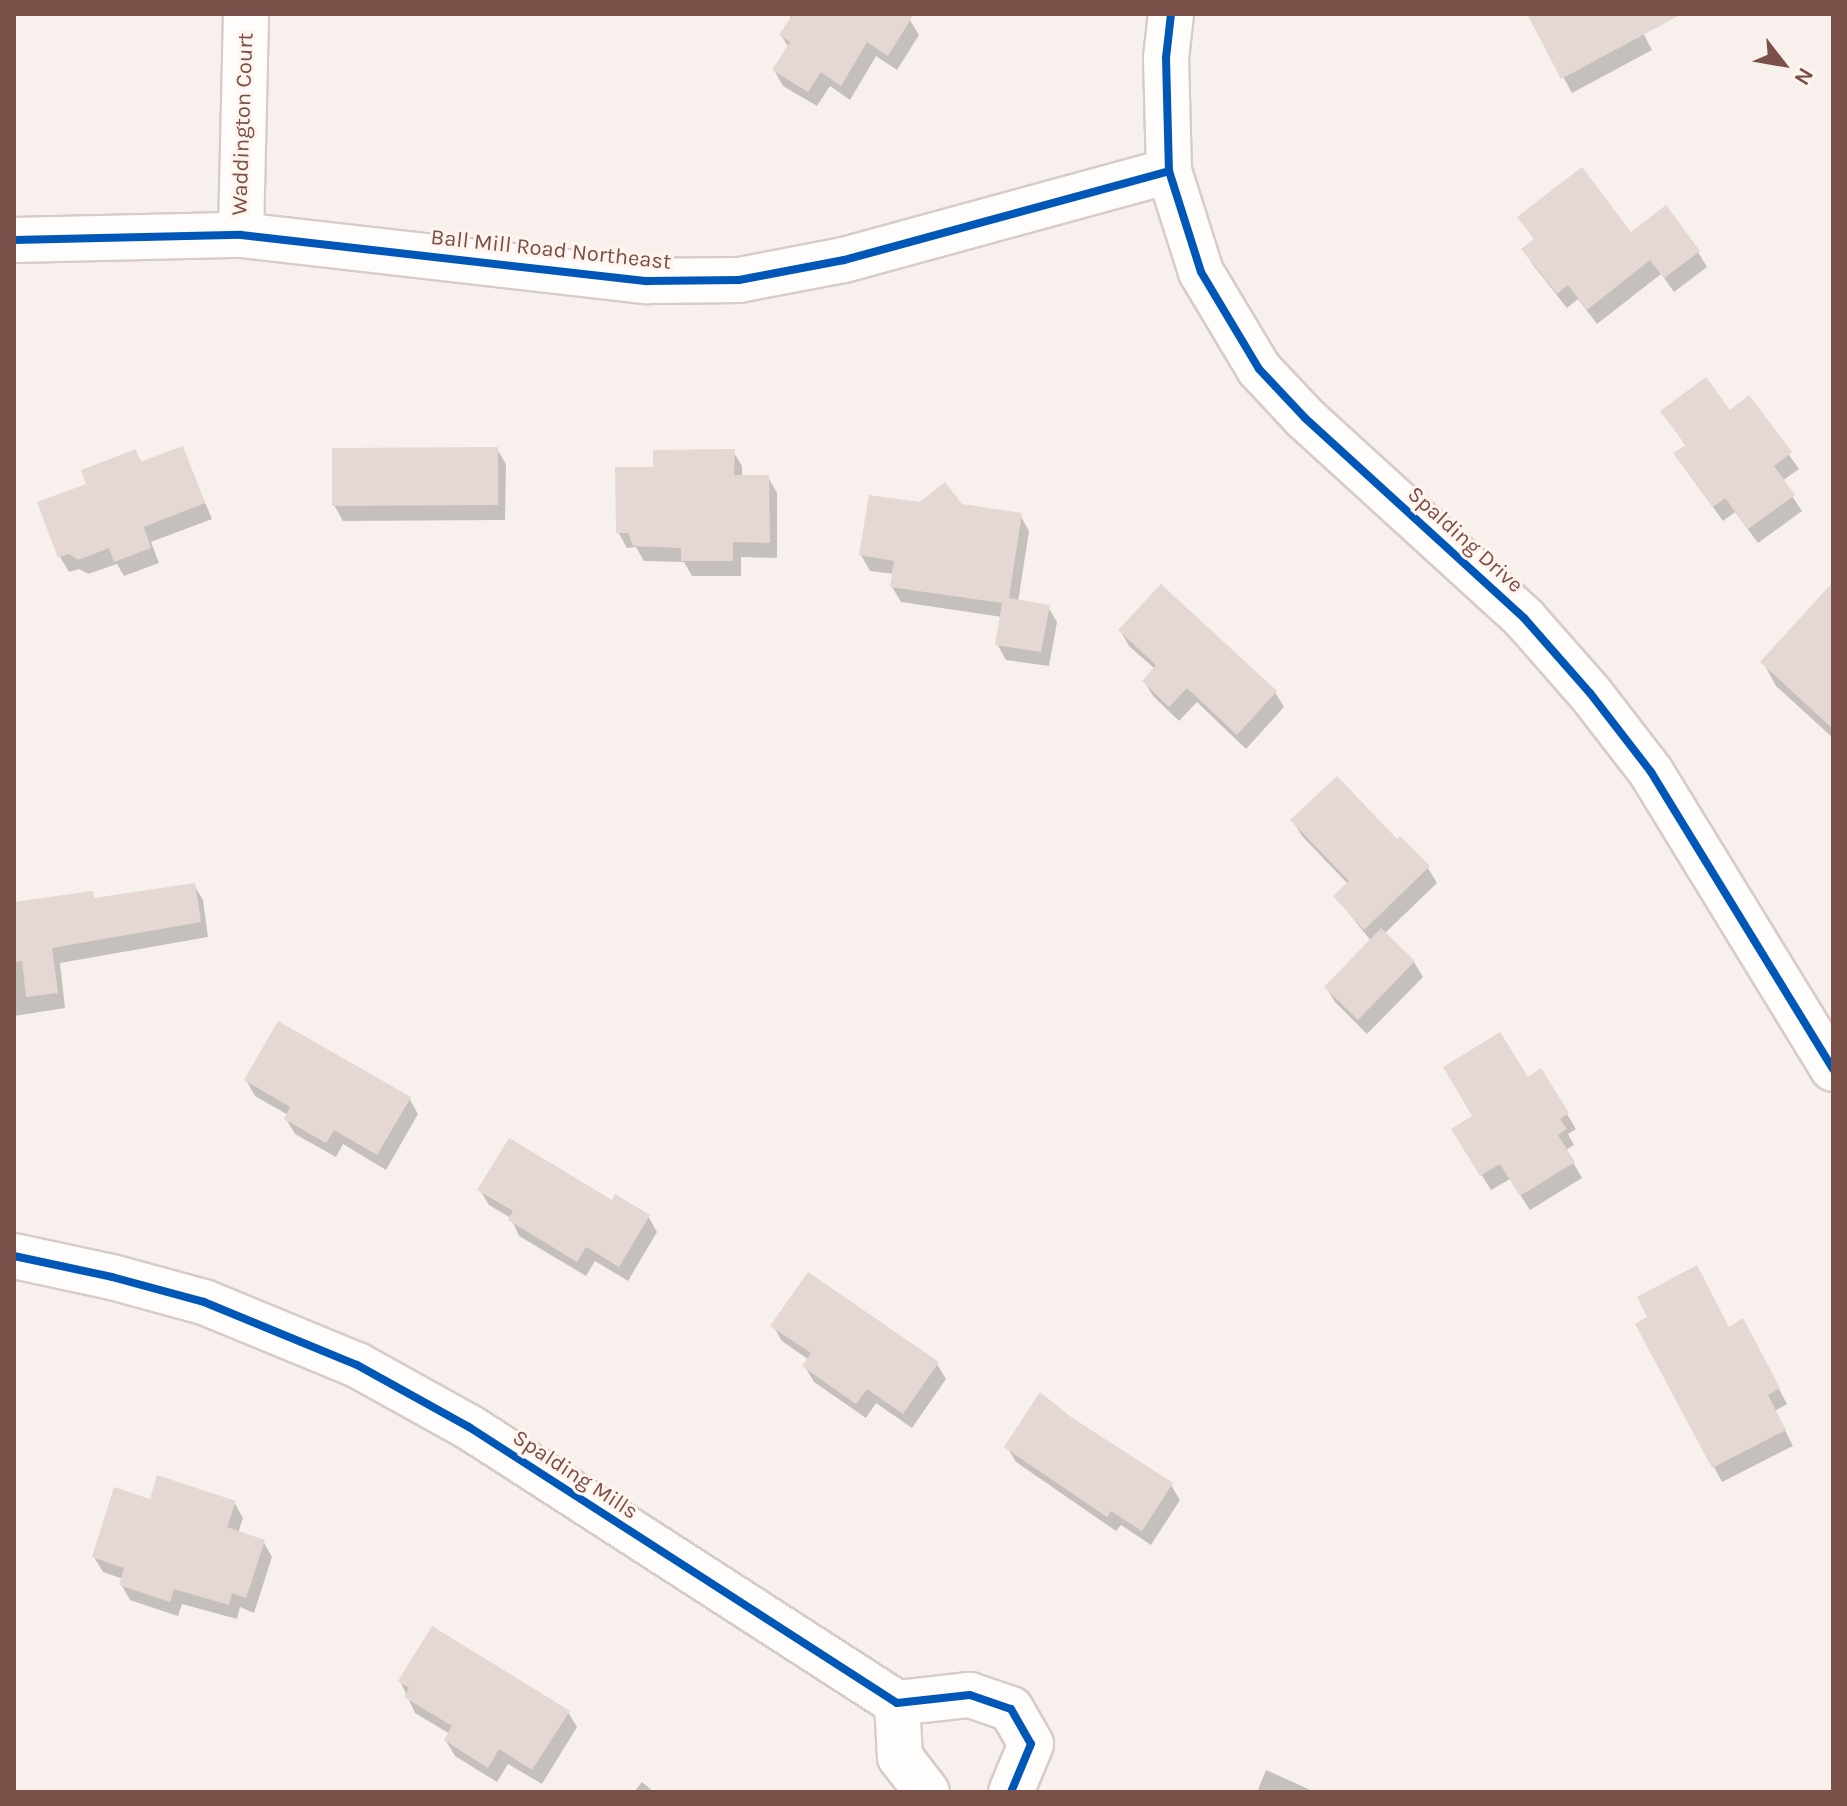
<!DOCTYPE html>
<style>
body{margin:0}
#map{position:relative;width:1847px;height:1806px;overflow:hidden;background:#f8f0ec;font-family:Karla,sans-serif}
div>[style]{position:absolute}
.shadow>*{inset:0;background:#0003}
.building>*{inset:0;background:#e5d7d3}
.roads{filter:drop-shadow(2px 0 #d7ccc8) drop-shadow(-2px 0 #d7ccc8) drop-shadow(0 2px #d7ccc8) drop-shadow(0 -2px #d7ccc8)}
.street>*{height:44px;margin:-22px;padding:0 22px;transform-origin:22px;border-radius:22px;background:#fefdfc}
.secondary>*{height:44px;margin:-22px;padding:0 22px;transform-origin:22px;border-radius:22px;background:#fefdfc}
.cycleway>*{height:8px;margin:-4px;padding:0 4px;transform-origin:4px;border-radius:4px;background:#0057b8}
span{translate:-50% -50%;white-space:nowrap;text-align:center;line-height:1.15;-webkit-text-stroke:6px #fff5ee;paint-order:stroke}
.street-label{font-size:22px;color:#7a4f48}
.frame{position:absolute;inset:0;border:16px solid #7a4f48;pointer-events:none}
.north{position:absolute;left:1743px;top:24px;width:80px;height:80px;-webkit-text-stroke:6px #fff5ee;paint-order:stroke;rotate:121deg;font-size:22px;font-weight:700;line-height:32px;text-align:center;color:#7a4f48}
.north::after{content:'';display:block;margin:auto;width:28px;height:36px;background:#7a4f48;clip-path:polygon(50% 0,100% 100%,50% 72%,0 100%)}
</style>
<div id="map">
<div class="shadow">
<i style="clip-path:polygon(789px 14px,901px 14px,910px 20px,919px 35px,897px 70px,876px 56px,850px 100px,830px 86px,817px 106px,783px 86px,774px 70px,789px 48px,781px 35px,792px 20px)"></i>
<i style="clip-path:polygon(1529px 14px,1633px 14px,1652px 50px,1572px 93px)"></i>
<i style="clip-path:polygon(1520px 217px,1631px 235px,1698px 252px,1707px 267px,1674px 292px,1661px 274px,1597px 324px,1578px 299px,1567px 308px,1533px 265px,1524px 250px,1535px 241px)"></i>
<i style="clip-path:polygon(1749px 398px,1799px 469px,1782px 481px,1802px 511px,1758px 543px,1735px 512px,1723px 521px,1685px 469px,1676px 454px,1686px 446px,1663px 412px,1730px 413px)"></i>
<i style="clip-path:polygon(182px 448px,212px 519px,151px 542px,159px 563px,124px 576px,117px 564px,88px 574px,79px 569px,69px 572px,60px 557px,89px 485px,135px 451px,142px 463px)"></i>
<i style="clip-path:polygon(497px 449px,506px 464px,505px 520px,343px 521px,334px 505px)"></i>
<i style="clip-path:polygon(733px 451px,742px 466px,742px 477px,768px 477px,777px 493px,777px 558px,741px 557px,741px 576px,692px 576px,684px 562px,644px 561px,636px 547px,627px 548px,618px 532px,655px 469px)"></i>
<i style="clip-path:polygon(921px 504px,1020px 515px,1029px 531px,1018px 602px,1048px 607px,1057px 622px,1049px 666px,1006px 660px,997px 644px,1002px 617px,901px 602px,892px 587px,894px 574px,870px 571px,861px 555px)"></i>
<i style="clip-path:polygon(1833px 585px,1833px 738px,1776px 686px,1763px 662px)"></i>
<i style="clip-path:polygon(1120px 630px,1275px 692px,1284px 707px,1246px 749px,1197px 702px,1179px 721px,1153px 696px,1144px 681px,1155px 669px,1129px 646px)"></i>
<i style="clip-path:polygon(1293px 821px,1428px 868px,1437px 883px,1384px 934px,1414px 962px,1423px 977px,1367px 1034px,1335px 1002px,1326px 987px,1371px 941px,1336px 897px,1348px 884px,1302px 836px)"></i>
<i style="clip-path:polygon(194px 885px,203px 900px,208px 937px,60px 963px,65px 1008px,14px 1016px,14px 904px,92px 893px,95px 899px)"></i>
<i style="clip-path:polygon(1541px 1071px,1576px 1129px,1568px 1134px,1574px 1145px,1566px 1150px,1582px 1178px,1530px 1210px,1510px 1179px,1491px 1190px,1462px 1144px,1527px 1079px)"></i>
<i style="clip-path:polygon(246px 1080px,409px 1098px,418px 1114px,386px 1170px,343px 1144px,336px 1157px,295px 1134px,286px 1119px,288px 1115px,255px 1096px)"></i>
<i style="clip-path:polygon(480px 1190px,612px 1202px,648px 1216px,657px 1232px,628px 1281px,595px 1261px,586px 1276px,519px 1236px,511px 1218px,489px 1205px)"></i>
<i style="clip-path:polygon(1650px 1318px,1729px 1329px,1751px 1336px,1787px 1404px,1775px 1411px,1793px 1446px,1722px 1482px,1638px 1325px)"></i>
<i style="clip-path:polygon(773px 1326px,937px 1364px,946px 1379px,912px 1428px,876px 1403px,866px 1418px,814px 1382px,805px 1367px,809px 1360px,782px 1341px)"></i>
<i style="clip-path:polygon(1070px 1419px,1171px 1485px,1180px 1500px,1151px 1545px,1121px 1525px,1116px 1531px,1016px 1462px,1007px 1447px)"></i>
<i style="clip-path:polygon(151px 1501px,234px 1502px,243px 1518px,238px 1533px,263px 1541px,272px 1557px,254px 1613px,240px 1607px,237px 1619px,182px 1604px,178px 1616px,130px 1600px,121px 1584px,123px 1579px,103px 1572px,94px 1557px)"></i>
<i style="clip-path:polygon(400px 1681px,568px 1712px,577px 1727px,542px 1784px,508px 1764px,497px 1782px,455px 1756px,446px 1741px,450px 1734px,415px 1713px)"></i>
<i style="clip-path:polygon(1266px 1770px,1315px 1792px,1257px 1792px)"></i>
<i style="clip-path:polygon(642px 1782px,654px 1792px,634px 1792px)"></i>
</div>
<div class="building">
<i style="clip-path:polygon(793px 14px,914px 14px,888px 56px,867px 42px,841px 86px,821px 72px,808px 92px,772px 70px,790px 42px,779px 35px)"></i>
<i style="clip-path:polygon(1527px 14px,1682px 14px,1561px 79px)"></i>
<i style="clip-path:polygon(1582px 167px,1631px 232px,1666px 205px,1700px 251px,1664px 278px,1650px 260px,1587px 310px,1568px 285px,1557px 294px,1521px 249px,1534px 239px,1517px 217px)"></i>
<i style="clip-path:polygon(1706px 377px,1730px 410px,1749px 395px,1792px 452px,1774px 466px,1795px 495px,1748px 529px,1725px 498px,1713px 507px,1673px 453px,1686px 445px,1660px 411px)"></i>
<i style="clip-path:polygon(183px 446px,205px 503px,144px 527px,151px 548px,114px 562px,109px 548px,78px 560px,69px 554px,58px 558px,37px 502px,86px 484px,81px 470px,136px 449px,140px 462px)"></i>
<i style="clip-path:polygon(498px 447px,498px 505px,332px 506px,332px 448px)"></i>
<i style="clip-path:polygon(735px 449px,734px 475px,769px 475px,770px 543px,733px 542px,733px 561px,681px 561px,681px 548px,633px 546px,628px 533px,616px 533px,615px 467px,653px 467px,653px 450px)"></i>
<i style="clip-path:polygon(945px 482px,962px 504px,1022px 513px,1009px 598px,1050px 605px,1041px 652px,995px 645px,1002px 603px,890px 587px,894px 561px,859px 555px,869px 495px,920px 502px)"></i>
<i style="clip-path:polygon(1833px 582px,1833px 729px,1760px 662px)"></i>
<i style="clip-path:polygon(1161px 584px,1277px 691px,1237px 735px,1187px 688px,1169px 707px,1142px 681px,1156px 665px,1118px 630px)"></i>
<i style="clip-path:polygon(1337px 776px,1397px 839px,1400px 836px,1430px 866px,1364px 930px,1333px 896px,1349px 881px,1290px 820px)"></i>
<i style="clip-path:polygon(195px 883px,201px 922px,52px 948px,58px 993px,26px 997px,22px 961px,14px 962px,14px 902px,93px 891px,94px 898px)"></i>
<i style="clip-path:polygon(1381px 928px,1415px 961px,1358px 1020px,1324px 987px)"></i>
<i style="clip-path:polygon(278px 1021px,411px 1097px,377px 1155px,334px 1130px,326px 1143px,284px 1119px,290px 1107px,244px 1080px)"></i>
<i style="clip-path:polygon(1500px 1032px,1528px 1077px,1541px 1068px,1569px 1113px,1560px 1119px,1567px 1129px,1558px 1135px,1575px 1162px,1520px 1196px,1500px 1164px,1480px 1176px,1451px 1129px,1472px 1116px,1443px 1067px)"></i>
<i style="clip-path:polygon(509px 1138px,612px 1200px,615px 1194px,650px 1215px,619px 1267px,586px 1247px,577px 1262px,508px 1220px,513px 1211px,477px 1190px)"></i>
<i style="clip-path:polygon(1697px 1265px,1729px 1327px,1743px 1318px,1780px 1388px,1768px 1395px,1786px 1430px,1712px 1468px,1635px 1324px,1647px 1317px,1637px 1297px)"></i>
<i style="clip-path:polygon(808px 1272px,939px 1362px,903px 1414px,867px 1389px,856px 1404px,802px 1366px,811px 1353px,770px 1326px)"></i>
<i style="clip-path:polygon(1040px 1392px,1071px 1417px,1173px 1483px,1142px 1531px,1111px 1511px,1107px 1517px,1004px 1447px)"></i>
<i style="clip-path:polygon(157px 1475px,236px 1501px,227px 1527px,265px 1540px,246px 1598px,232px 1593px,229px 1605px,174px 1589px,170px 1602px,119px 1585px,124px 1568px,92px 1557px,114px 1487px,150px 1499px)"></i>
<i style="clip-path:polygon(432px 1626px,570px 1711px,532px 1770px,499px 1749px,488px 1768px,444px 1740px,452px 1726px,404px 1697px,409px 1688px,398px 1681px)"></i>
</div>
<div class="roads">
<div class="street">
<i style="left:241px;top:235px;width:221px;rotate:-88.7deg"></i>
<i style="left:14px;top:240px;width:227px;rotate:-1.3deg"></i>
<i style="left:241px;top:235px;width:409px;rotate:6.5deg"></i>
<i style="left:647px;top:281px;width:92px;rotate:-0.6deg"></i>
<i style="left:739px;top:280px;width:107px;rotate:-10.8deg"></i>
<i style="left:844px;top:260px;width:337px;rotate:-15.3deg"></i>
<i style="left:14px;top:1256px;width:100px;rotate:12.1deg"></i>
<i style="left:112px;top:1277px;width:95px;rotate:15.2deg"></i>
<i style="left:204px;top:1302px;width:165px;rotate:22.4deg"></i>
<i style="left:357px;top:1365px;width:128px;rotate:29deg"></i>
<i style="left:469px;top:1427px;width:509px;rotate:32.82deg"></i>
<i style="left:897px;top:1703px;width:73px;rotate:-6.3deg"></i>
<i style="left:970px;top:1695px;width:43px;rotate:18.9deg"></i>
<i style="left:1011px;top:1709px;width:40px;rotate:60.3deg"></i>
<i style="left:1031px;top:1744px;width:52px;rotate:112.6deg"></i>
<i style="left:897px;top:1703px;width:54px;rotate:86.8deg"></i>
<i style="left:900px;top:1757px;width:44px;rotate:52.4deg"></i>
</div>
<div class="secondary">
<i style="left:1171px;top:14px;width:44px;rotate:96.5deg"></i>
<i style="left:1166px;top:58px;width:113px;rotate:88.5deg"></i>
<i style="left:1169px;top:171px;width:106px;rotate:72.4deg"></i>
<i style="left:1201px;top:272px;width:113px;rotate:59.1deg"></i>
<i style="left:1259px;top:369px;width:67px;rotate:46.8deg"></i>
<i style="left:1305px;top:418px;width:297px;rotate:42.4deg"></i>
<i style="left:1524px;top:618px;width:100px;rotate:48.7deg"></i>
<i style="left:1590px;top:693px;width:100px;rotate:52.3deg"></i>
<i style="left:1651px;top:772px;width:348px;rotate:58.5deg"></i>
</div>
</div>
<div class="cycleway">
<i style="left:1171px;top:14px;width:44px;rotate:96.5deg"></i>
<i style="left:1166px;top:58px;width:113px;rotate:88.5deg"></i>
<i style="left:1169px;top:171px;width:106px;rotate:72.4deg"></i>
<i style="left:1201px;top:272px;width:113px;rotate:59.1deg"></i>
<i style="left:1259px;top:369px;width:67px;rotate:46.8deg"></i>
<i style="left:1305px;top:418px;width:297px;rotate:42.4deg"></i>
<i style="left:1524px;top:618px;width:100px;rotate:48.7deg"></i>
<i style="left:1590px;top:693px;width:100px;rotate:52.3deg"></i>
<i style="left:1651px;top:772px;width:348px;rotate:58.5deg"></i>
<i style="left:14px;top:240px;width:227px;rotate:-1.3deg"></i>
<i style="left:241px;top:235px;width:409px;rotate:6.5deg"></i>
<i style="left:647px;top:281px;width:92px;rotate:-0.6deg"></i>
<i style="left:739px;top:280px;width:107px;rotate:-10.8deg"></i>
<i style="left:844px;top:260px;width:337px;rotate:-15.3deg"></i>
<i style="left:14px;top:1256px;width:100px;rotate:12.1deg"></i>
<i style="left:112px;top:1277px;width:95px;rotate:15.2deg"></i>
<i style="left:204px;top:1302px;width:165px;rotate:22.4deg"></i>
<i style="left:357px;top:1365px;width:128px;rotate:29deg"></i>
<i style="left:469px;top:1427px;width:509px;rotate:32.82deg"></i>
<i style="left:897px;top:1703px;width:73px;rotate:-6.3deg"></i>
<i style="left:970px;top:1695px;width:43px;rotate:18.9deg"></i>
<i style="left:1011px;top:1709px;width:40px;rotate:60.3deg"></i>
<i style="left:1031px;top:1744px;width:52px;rotate:112.6deg"></i>
</div>
<div class="street-label">
<span style="left:243px;top:124px;rotate:-88deg">Waddington Court</span>
<span style="left:551px;top:250px;rotate:6deg">Ball Mill Road Northeast</span>
<span style="left:1465px;top:540px;rotate:42deg">Spalding Drive</span>
<span style="left:575px;top:1475px;rotate:33deg">Spalding Mills</span>
</div>
<div class="frame"></div>
<div class="north">N</div>
</div>
